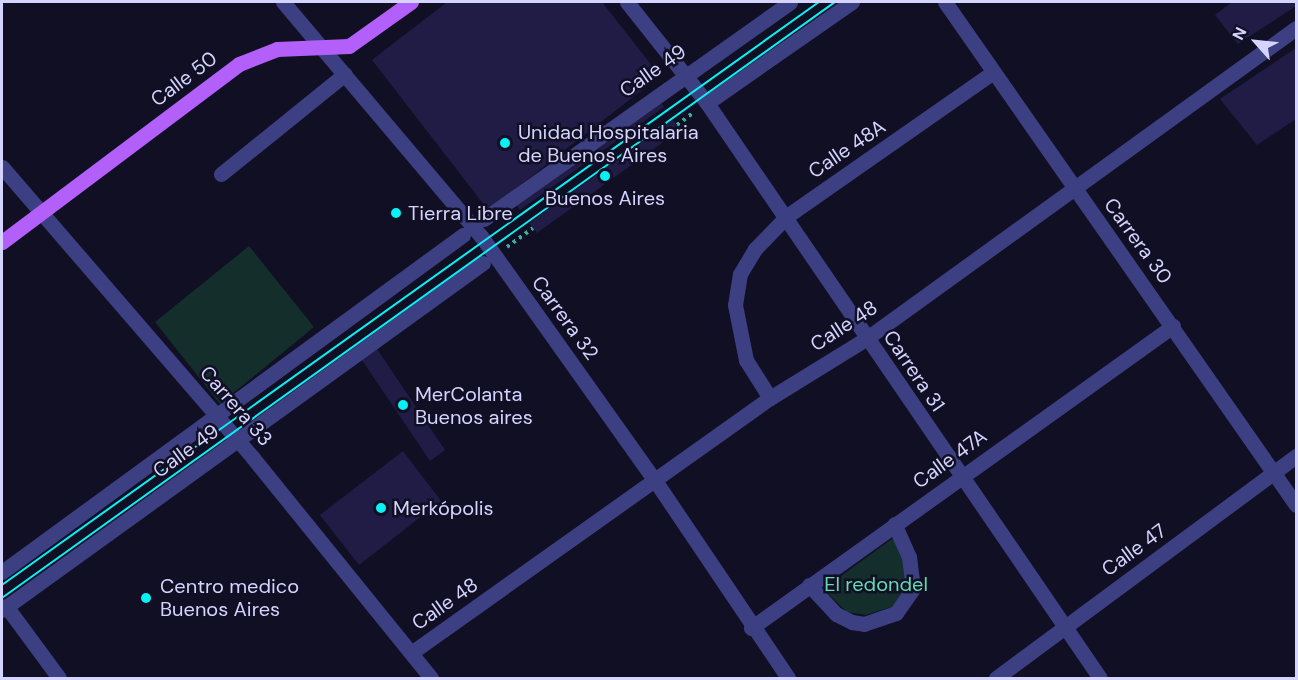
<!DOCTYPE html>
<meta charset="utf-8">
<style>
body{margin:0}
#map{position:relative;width:1298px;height:680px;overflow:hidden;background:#110f24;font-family:"DM Sans",sans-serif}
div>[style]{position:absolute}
.green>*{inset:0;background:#132e2b}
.building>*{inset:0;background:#211c45}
.path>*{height:4px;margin-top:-2px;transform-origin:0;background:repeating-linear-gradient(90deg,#33b2a0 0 3px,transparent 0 7.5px)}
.minor>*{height:15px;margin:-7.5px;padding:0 7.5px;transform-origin:7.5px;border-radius:7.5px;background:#3c3f82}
.major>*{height:15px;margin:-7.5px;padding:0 7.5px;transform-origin:7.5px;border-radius:7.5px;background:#b35ffa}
.tram>*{height:1.5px;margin:-0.75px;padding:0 0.75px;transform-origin:0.75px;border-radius:0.75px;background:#08f1f5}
.dots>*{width:16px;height:16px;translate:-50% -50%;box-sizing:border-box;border:3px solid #110f24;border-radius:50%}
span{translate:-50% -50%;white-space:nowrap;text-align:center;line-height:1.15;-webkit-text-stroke:5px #110f24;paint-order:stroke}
.street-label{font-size:20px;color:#d5d4fe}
.poi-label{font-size:20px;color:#d5d4fe}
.left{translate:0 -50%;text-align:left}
.park-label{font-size:20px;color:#62dbb3}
.frame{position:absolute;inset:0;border:3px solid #d5d4fe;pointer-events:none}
.north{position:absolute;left:1226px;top:12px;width:60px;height:60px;-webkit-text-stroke:4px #110f24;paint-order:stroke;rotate:297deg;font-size:16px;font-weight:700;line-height:24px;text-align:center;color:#d5d4fe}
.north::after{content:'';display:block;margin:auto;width:21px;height:27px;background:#d5d4fe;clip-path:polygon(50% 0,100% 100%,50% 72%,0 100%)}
</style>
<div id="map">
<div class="green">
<i style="clip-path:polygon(249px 246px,314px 327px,220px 404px,155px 322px)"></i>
<i style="clip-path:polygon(896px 536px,912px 576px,900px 599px,891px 607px,866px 615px,847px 612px,823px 589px)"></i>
</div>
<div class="building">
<i style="clip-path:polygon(447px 2px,602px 2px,660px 76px,488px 210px,372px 60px)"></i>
<i style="clip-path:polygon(1232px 2px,1296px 2px,1296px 6px,1238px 44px,1215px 15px)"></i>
<i style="clip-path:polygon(1296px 48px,1296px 119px,1257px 145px,1220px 99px)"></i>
<i style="clip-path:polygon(657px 97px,664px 107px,520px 210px,513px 200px)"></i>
<i style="clip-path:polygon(673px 120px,680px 130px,537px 233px,529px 223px)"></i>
<i style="clip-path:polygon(377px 349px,445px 450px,430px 461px,362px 360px)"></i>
<i style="clip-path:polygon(403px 451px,441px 501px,359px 565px,320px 515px)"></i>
</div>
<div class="path">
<i style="left:677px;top:125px;width:20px;rotate:-37deg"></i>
<i style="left:507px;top:247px;width:32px;rotate:-36deg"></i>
</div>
<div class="minor">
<i style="left:283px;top:2px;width:307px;rotate:49.8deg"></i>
<i style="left:481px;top:236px;width:302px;rotate:54.6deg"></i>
<i style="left:656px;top:482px;width:236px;rotate:56deg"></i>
<i style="left:627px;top:2px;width:129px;rotate:51.6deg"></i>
<i style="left:707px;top:103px;width:696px;rotate:55.65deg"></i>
<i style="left:945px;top:2px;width:613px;rotate:55.09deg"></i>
<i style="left:707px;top:103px;width:177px;rotate:-34.9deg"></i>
<i style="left:2px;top:167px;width:384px;rotate:49.2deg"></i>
<i style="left:253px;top:458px;width:283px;rotate:51deg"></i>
<i style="left:221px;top:174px;width:159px;rotate:-38.9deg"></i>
<i style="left:484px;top:219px;width:375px;rotate:-35.3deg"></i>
<i style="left:770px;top:398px;width:45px;rotate:-122.3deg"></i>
<i style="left:746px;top:360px;width:56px;rotate:-101.3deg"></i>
<i style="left:735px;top:305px;width:31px;rotate:-81deg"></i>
<i style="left:740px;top:274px;width:29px;rotate:-59deg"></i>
<i style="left:755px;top:249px;width:46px;rotate:-45.9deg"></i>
<i style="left:787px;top:216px;width:250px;rotate:-34.9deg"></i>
<i style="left:2px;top:572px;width:571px;rotate:-36.17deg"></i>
<i style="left:809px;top:585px;width:40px;rotate:47deg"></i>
<i style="left:836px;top:614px;width:18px;rotate:27deg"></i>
<i style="left:852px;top:622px;width:12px;rotate:9deg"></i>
<i style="left:864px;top:624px;width:34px;rotate:-19deg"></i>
<i style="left:896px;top:613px;width:29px;rotate:-55deg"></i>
<i style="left:913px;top:589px;width:32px;rotate:-97deg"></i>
<i style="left:909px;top:557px;width:36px;rotate:-114deg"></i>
<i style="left:6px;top:606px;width:89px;rotate:53.6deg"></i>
<i style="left:2px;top:610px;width:593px;rotate:-35.81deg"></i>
<i style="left:751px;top:628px;width:519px;rotate:-35.59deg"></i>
<i style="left:411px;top:653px;width:440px;rotate:-35.4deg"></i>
<i style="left:770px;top:398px;width:114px;rotate:-31.7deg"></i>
<i style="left:867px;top:338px;width:529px;rotate:-35.85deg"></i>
<i style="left:996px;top:678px;width:373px;rotate:-36.5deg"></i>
</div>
<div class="major">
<i style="left:2px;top:242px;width:296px;rotate:-36.9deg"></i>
<i style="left:239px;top:64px;width:41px;rotate:-21.5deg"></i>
<i style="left:277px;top:49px;width:72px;rotate:-2.4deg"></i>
<i style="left:349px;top:46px;width:76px;rotate:-35.4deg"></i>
</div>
<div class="tram">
<i style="left:2px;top:585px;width:1004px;rotate:-35.51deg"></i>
<i style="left:2px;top:598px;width:1024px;rotate:-35.58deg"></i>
</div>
<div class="dots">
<i style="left:505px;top:143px;background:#08f1f5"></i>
<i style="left:605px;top:176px;background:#08f1f5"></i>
<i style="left:396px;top:213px;background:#08f1f5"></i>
<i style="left:403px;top:405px;background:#08f1f5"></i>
<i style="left:381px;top:508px;background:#08f1f5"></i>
<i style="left:146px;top:598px;background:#08f1f5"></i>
</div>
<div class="street-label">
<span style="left:653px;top:71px;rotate:-35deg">Calle 49</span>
<span style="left:184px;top:79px;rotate:-37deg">Calle 50</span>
<span style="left:847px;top:149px;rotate:-34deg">Calle 48A</span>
<span style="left:1138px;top:241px;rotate:54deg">Carrera 30</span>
<span style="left:565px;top:318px;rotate:54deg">Carrera 32</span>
<span style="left:844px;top:326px;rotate:-33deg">Calle 48</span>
<span style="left:914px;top:371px;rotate:56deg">Carrera 31</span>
<span style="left:236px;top:406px;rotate:49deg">Carrera 33</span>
<span style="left:186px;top:451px;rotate:-36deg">Calle 49</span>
<span style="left:950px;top:459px;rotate:-36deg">Calle 47A</span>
<span style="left:1134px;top:550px;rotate:-36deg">Calle 47</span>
<span style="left:445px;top:604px;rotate:-35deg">Calle 48</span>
</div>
<div class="poi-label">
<span class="left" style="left:518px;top:144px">Unidad Hospitalaria<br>de Buenos Aires</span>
<span style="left:605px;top:198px">Buenos Aires</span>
<span class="left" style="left:408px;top:213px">Tierra Libre</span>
<span class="left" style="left:415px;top:406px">MerColanta<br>Buenos aires</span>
<span class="left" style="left:393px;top:508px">Merkópolis</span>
<span class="left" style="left:160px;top:598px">Centro medico<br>Buenos Aires</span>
</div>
<div class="park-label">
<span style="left:876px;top:584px">El redondel</span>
</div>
<div class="frame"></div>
<div class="north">N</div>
</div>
